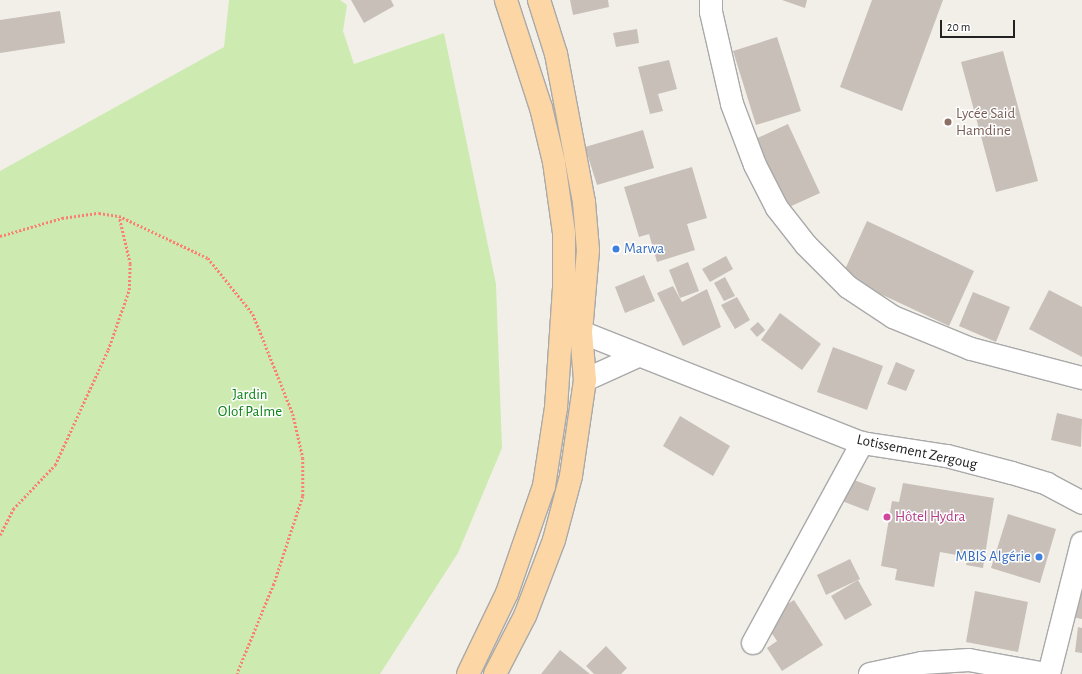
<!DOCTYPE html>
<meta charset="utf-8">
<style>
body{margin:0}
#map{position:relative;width:1082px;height:674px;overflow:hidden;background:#f2efe9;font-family:"Alegreya Sans",sans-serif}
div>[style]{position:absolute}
.grass>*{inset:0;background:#cdebb0}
.building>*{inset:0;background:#c7bfb8}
.path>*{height:2.5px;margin-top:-1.25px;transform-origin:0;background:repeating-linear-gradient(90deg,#fa8072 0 2px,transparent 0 4px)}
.roads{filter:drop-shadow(1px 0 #a9a9a9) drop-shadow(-1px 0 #a9a9a9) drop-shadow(0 1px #a9a9a9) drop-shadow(0 -1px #a9a9a9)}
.minor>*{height:22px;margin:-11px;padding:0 11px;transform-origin:11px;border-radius:11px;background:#fff}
.major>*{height:22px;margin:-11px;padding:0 11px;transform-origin:11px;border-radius:11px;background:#fcd6a4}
.dots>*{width:11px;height:11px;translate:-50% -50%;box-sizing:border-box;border:2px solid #fff;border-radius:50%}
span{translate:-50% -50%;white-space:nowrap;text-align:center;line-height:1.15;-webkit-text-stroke:3px #fff;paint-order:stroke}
.education-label{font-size:15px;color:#785e54}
.left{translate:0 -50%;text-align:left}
.shop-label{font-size:15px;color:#366cbe}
.right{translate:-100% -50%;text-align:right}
.park-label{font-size:15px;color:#0c8416}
.street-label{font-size:15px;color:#222}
.hotel-label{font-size:15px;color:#b23c85}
.scale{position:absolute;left:940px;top:20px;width:75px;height:18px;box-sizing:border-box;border:2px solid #222;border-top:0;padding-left:5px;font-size:12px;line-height:14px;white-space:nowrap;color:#222;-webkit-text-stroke:3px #fff;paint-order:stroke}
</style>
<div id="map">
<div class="grass">
<i style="clip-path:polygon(229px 0,340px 0,347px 5px,343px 31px,354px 64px,444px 33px,496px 284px,502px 448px,458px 553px,380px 674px,0 674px,0 171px,224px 47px)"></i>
</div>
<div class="building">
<i style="clip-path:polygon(351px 0,391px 0,394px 6px,364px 23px)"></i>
<i style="clip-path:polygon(570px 0,608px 0,609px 7px,573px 15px)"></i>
<i style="clip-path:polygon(782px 0,807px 0,805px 8px)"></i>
<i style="clip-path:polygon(872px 0,943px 0,902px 111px,840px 87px)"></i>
<i style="clip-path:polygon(60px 11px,65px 43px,0 53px,0 20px)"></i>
<i style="clip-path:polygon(637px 29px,639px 43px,616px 47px,613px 33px)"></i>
<i style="clip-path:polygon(777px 37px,801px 111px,756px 125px,733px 51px)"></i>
<i style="clip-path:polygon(1003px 51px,1038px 181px,996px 192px,961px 62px)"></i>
<i style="clip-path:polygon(669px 60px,677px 89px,658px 94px,663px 111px,650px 114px,638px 67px)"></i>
<i style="clip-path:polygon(788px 124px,820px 193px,787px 208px,753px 140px)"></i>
<i style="clip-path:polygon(643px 130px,654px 168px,597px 185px,585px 147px)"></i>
<i style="clip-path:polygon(692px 167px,707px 218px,687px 224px,695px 250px,657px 262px,649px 234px,639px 237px,624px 187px)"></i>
<i style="clip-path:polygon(867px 221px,974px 271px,949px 326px,842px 276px)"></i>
<i style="clip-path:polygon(726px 256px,733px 269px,710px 282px,702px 269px)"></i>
<i style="clip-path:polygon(688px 262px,699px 291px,680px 298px,669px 270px)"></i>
<i style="clip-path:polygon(644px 275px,655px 301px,625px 313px,615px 287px)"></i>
<i style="clip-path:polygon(725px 277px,735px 296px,724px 301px,714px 283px)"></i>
<i style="clip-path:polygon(673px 286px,682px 302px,707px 289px,721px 327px,683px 346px,657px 293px)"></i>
<i style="clip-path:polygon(1049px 290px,1082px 307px,1082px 357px,1029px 329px)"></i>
<i style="clip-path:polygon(973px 292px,1010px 307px,996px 342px,959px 326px)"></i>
<i style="clip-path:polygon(737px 297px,750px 320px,735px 329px,721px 305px)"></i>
<i style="clip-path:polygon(780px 313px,821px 344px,802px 370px,761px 340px)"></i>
<i style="clip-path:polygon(758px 322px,765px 330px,757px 337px,750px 329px)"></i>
<i style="clip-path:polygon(833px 347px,883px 366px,867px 410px,817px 392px)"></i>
<i style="clip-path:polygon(896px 362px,915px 370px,906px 391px,887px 384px)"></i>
<i style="clip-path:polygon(1057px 413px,1082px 419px,1081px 447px,1051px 440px)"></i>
<i style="clip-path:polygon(680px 416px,730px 446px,713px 476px,663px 446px)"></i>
<i style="clip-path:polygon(851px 479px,876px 488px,868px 511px,842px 501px)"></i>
<i style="clip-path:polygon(903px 483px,994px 498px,983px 568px,966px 565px,968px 557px,940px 552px,934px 587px,895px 580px,897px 569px,881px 566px,892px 501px,899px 502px)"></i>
<i style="clip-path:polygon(1008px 514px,1056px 529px,1040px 583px,991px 568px)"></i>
<i style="clip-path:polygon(850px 559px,860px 579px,826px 595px,817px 575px)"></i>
<i style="clip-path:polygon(858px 580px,872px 605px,845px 620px,831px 596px)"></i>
<i style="clip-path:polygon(1082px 582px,1082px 619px,1072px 617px)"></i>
<i style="clip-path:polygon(975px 591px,1028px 602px,1018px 652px,966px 642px)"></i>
<i style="clip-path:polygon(794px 600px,823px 645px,782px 671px,767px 648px,777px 641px,763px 620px)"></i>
<i style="clip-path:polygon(1078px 627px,1082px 628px,1082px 653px,1075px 652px)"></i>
<i style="clip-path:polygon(606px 646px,627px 668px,621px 674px,594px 674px,586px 666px)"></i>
<i style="clip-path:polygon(560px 650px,590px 674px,541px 674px)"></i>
</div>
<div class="path">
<i style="left:0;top:236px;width:65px;rotate:-16.2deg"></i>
<i style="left:62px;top:218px;width:37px;rotate:-8deg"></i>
<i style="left:99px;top:213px;width:20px;rotate:9deg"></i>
<i style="left:119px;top:216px;width:98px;rotate:25.3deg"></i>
<i style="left:208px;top:258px;width:72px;rotate:51.2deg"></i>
<i style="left:253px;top:314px;width:108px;rotate:68.2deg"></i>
<i style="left:293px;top:414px;width:45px;rotate:77.2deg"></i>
<i style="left:303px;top:458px;width:38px;rotate:90deg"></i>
<i style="left:303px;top:496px;width:93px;rotate:108.2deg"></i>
<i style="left:274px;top:584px;width:97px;rotate:112.3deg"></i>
<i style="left:0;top:535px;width:29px;rotate:-63deg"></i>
<i style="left:13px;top:509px;width:61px;rotate:-46.3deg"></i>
<i style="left:55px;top:465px;width:127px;rotate:-65.3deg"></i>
<i style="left:108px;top:350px;width:64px;rotate:-70.7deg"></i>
<i style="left:129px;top:290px;width:26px;rotate:-88deg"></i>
<i style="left:130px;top:264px;width:48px;rotate:-103.2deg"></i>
</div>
<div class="roads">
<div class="minor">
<i style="left:711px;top:0;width:12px;rotate:90deg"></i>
<i style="left:711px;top:12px;width:94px;rotate:77.1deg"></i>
<i style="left:732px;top:104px;width:65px;rotate:69.3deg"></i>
<i style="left:755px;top:165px;width:48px;rotate:62.9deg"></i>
<i style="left:777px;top:208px;width:47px;rotate:51.9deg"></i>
<i style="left:806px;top:245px;width:59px;rotate:45deg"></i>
<i style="left:848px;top:287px;width:54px;rotate:33.7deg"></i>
<i style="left:893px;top:317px;width:84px;rotate:22.3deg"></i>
<i style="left:971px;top:349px;width:115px;rotate:14.6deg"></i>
<i style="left:581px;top:332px;width:302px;rotate:21.6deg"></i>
<i style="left:862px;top:443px;width:86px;rotate:8.7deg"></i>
<i style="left:947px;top:456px;width:67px;rotate:14.7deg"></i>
<i style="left:1012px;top:473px;width:37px;rotate:17deg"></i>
<i style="left:1047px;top:484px;width:40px;rotate:28deg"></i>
<i style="left:585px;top:380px;width:60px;rotate:-24.4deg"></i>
<i style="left:753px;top:643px;width:228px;rotate:-61.4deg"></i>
<i style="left:870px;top:674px;width:53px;rotate:-11.9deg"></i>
<i style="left:922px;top:663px;width:47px;rotate:-3.7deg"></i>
<i style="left:969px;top:660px;width:77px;rotate:10.4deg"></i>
<i style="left:1049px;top:674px;width:135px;rotate:-75.9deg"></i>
</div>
<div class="major">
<i style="left:468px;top:674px;width:90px;rotate:-64.3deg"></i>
<i style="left:507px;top:593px;width:113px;rotate:-70.9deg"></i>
<i style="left:544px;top:486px;width:79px;rotate:-81.3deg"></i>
<i style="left:556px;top:408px;width:120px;rotate:-86.2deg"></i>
<i style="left:564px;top:288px;width:55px;rotate:-90deg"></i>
<i style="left:564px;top:233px;width:72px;rotate:-98deg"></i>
<i style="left:554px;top:162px;width:56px;rotate:-103.5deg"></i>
<i style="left:541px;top:108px;width:114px;rotate:-108deg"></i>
<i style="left:495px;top:674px;width:65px;rotate:-62.7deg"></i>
<i style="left:525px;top:616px;width:81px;rotate:-69.1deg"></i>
<i style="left:554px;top:540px;width:66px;rotate:-75.1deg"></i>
<i style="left:571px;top:476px;width:97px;rotate:-81.7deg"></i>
<i style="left:585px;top:380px;width:48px;rotate:-94.8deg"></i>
<i style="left:581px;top:332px;width:82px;rotate:-85.1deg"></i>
<i style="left:588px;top:250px;width:48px;rotate:-94.8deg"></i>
<i style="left:584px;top:202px;width:151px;rotate:-100.7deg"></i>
<i style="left:556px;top:54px;width:57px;rotate:-107.5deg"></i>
</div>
</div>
<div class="dots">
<i style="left:948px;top:122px;background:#8d6e63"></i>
<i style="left:616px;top:249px;background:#3f7fe0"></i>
<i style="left:887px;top:517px;background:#d1479c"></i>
<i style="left:1039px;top:557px;background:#3f7fe0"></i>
</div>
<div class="education-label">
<span class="left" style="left:956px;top:122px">Lycée Said<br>Hamdine</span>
</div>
<div class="shop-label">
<span class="left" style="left:624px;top:249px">Marwa</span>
<span class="right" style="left:1031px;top:557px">MBIS Algérie</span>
</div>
<div class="park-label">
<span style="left:250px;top:403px">Jardin<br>Olof Palme</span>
</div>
<div class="street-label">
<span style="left:917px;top:452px;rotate:12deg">Lotissement Zergoug</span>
</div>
<div class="hotel-label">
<span class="left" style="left:895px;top:517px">Hôtel Hydra</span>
</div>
<div class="scale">20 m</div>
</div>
